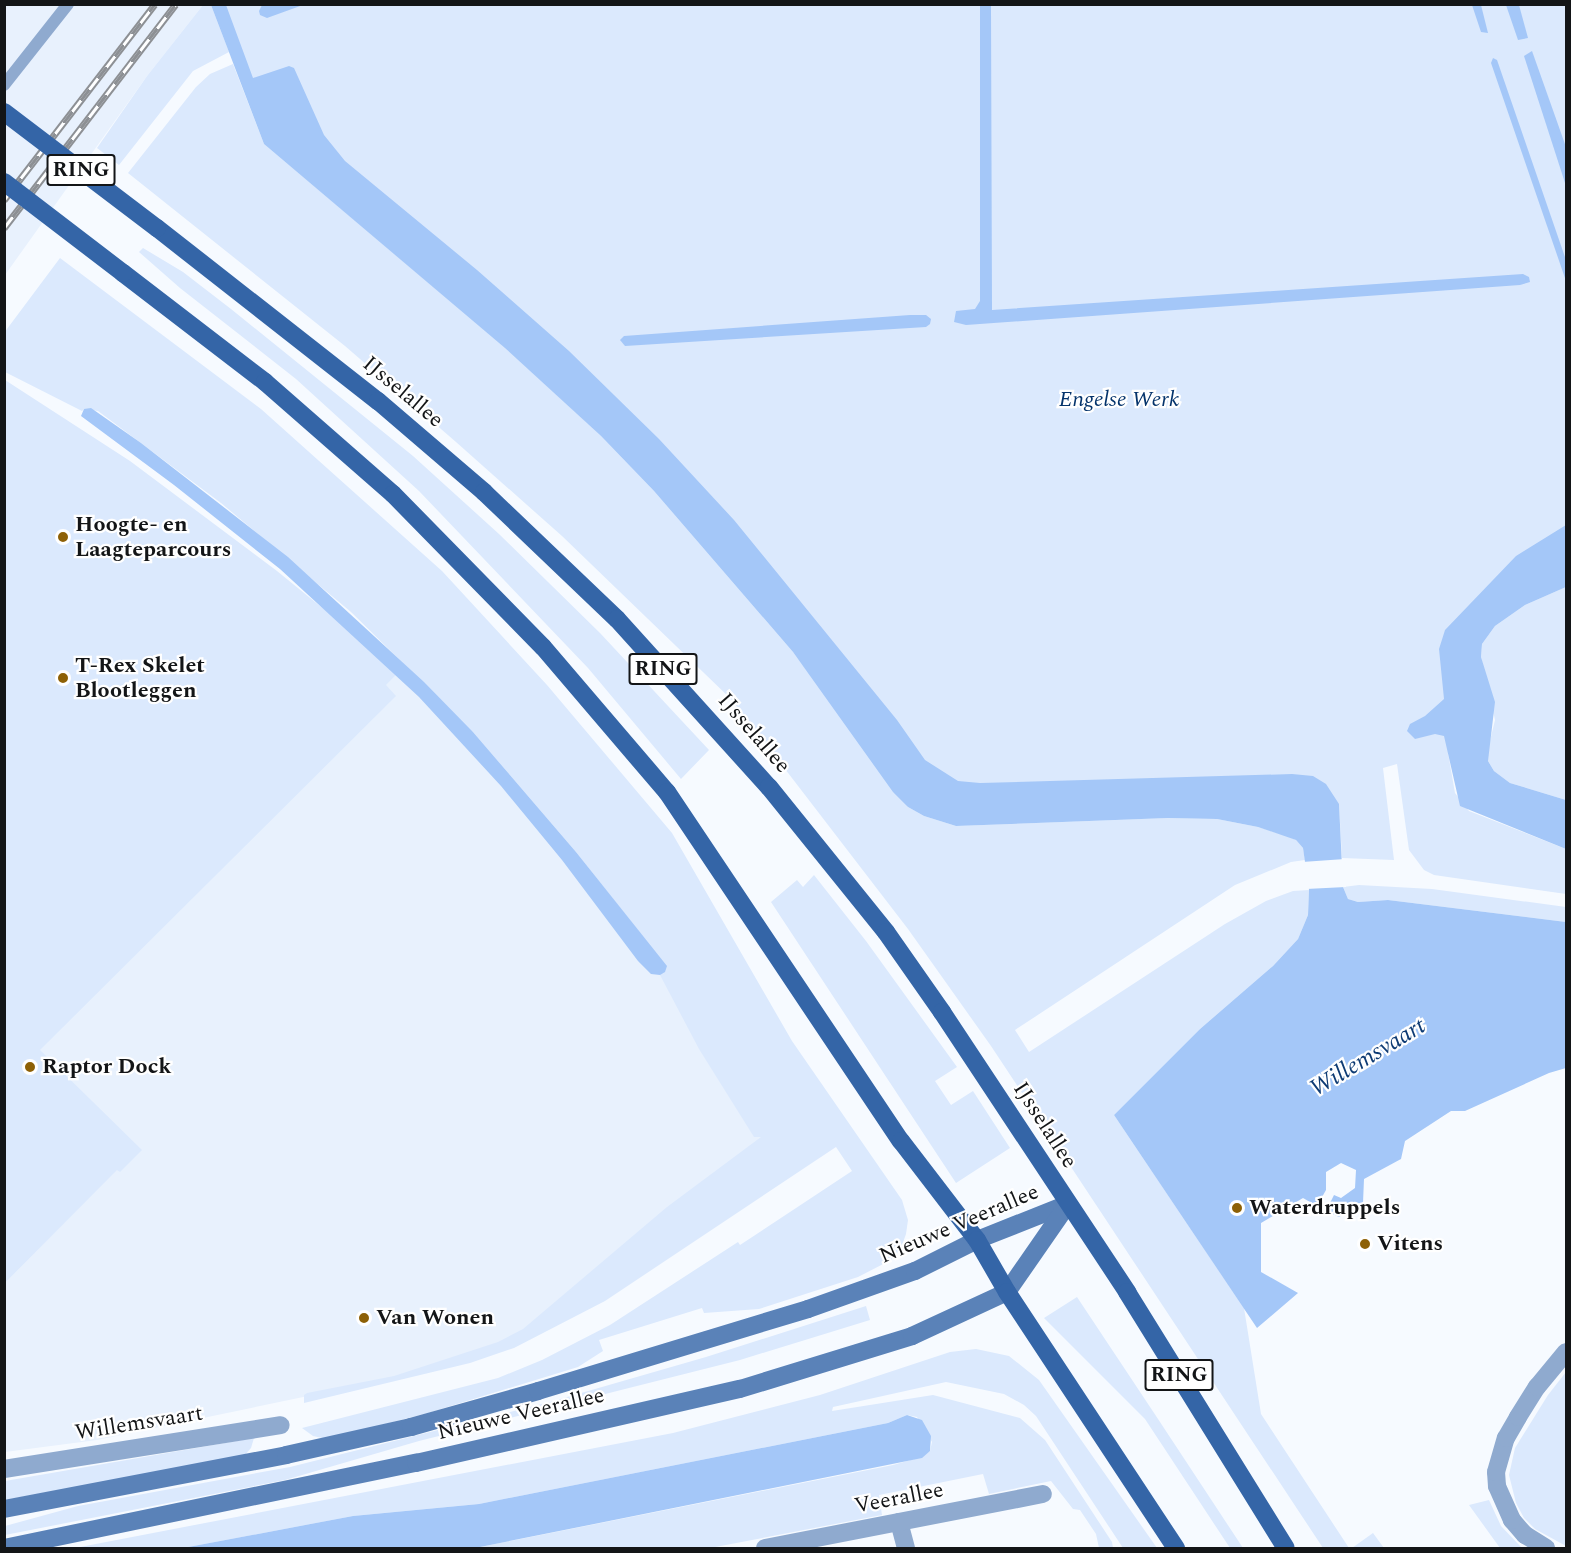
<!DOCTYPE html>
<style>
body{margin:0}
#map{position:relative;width:1571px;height:1553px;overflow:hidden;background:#f6faff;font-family:Spectral,serif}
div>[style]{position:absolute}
.built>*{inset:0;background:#e8f1fd}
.green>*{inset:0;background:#dbe9fd}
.water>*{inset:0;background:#a4c7f8}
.pier>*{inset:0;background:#f6faff}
.lane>*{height:12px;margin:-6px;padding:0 6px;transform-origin:6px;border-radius:6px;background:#8faacf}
.street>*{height:18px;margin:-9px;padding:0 9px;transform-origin:9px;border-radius:9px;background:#8faacf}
.secondary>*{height:18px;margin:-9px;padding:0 9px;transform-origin:9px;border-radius:9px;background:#5a82b8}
.primary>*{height:18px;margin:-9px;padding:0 9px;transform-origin:9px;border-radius:9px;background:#3465a7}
.rail>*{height:7px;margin-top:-3.5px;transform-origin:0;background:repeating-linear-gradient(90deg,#fff 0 14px,#8d9094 0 28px);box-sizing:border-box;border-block:2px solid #8d9094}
.primary-bridge>*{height:18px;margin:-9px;padding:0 9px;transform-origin:9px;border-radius:9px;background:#3465a7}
.dots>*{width:16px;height:16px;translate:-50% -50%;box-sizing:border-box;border:3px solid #fff;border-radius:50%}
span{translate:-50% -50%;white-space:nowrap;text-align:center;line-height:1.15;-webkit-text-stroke:4.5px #fff;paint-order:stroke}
.shield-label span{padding:2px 4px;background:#fff;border:2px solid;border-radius:4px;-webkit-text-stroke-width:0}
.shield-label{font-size:21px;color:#131517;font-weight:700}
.street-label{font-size:22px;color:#131517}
.park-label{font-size:22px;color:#04336b;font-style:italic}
.poi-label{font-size:22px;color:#131517;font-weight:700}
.left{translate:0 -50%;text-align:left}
.water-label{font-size:24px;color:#0e3b74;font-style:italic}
.frame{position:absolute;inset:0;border:6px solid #131517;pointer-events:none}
</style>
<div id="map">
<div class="built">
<i style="clip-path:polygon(5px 5px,203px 5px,147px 76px,5px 275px)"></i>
<i style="clip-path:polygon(400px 671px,477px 748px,657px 969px,768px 1132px,524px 1334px,385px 1380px,97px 1440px,5px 1452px,5px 1283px,122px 1164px,23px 1041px)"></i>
</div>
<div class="green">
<i style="clip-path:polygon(203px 5px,211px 5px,229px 52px,193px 71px,119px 165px,97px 148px,147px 76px)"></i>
<i style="clip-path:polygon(220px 5px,1566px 5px,1566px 544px,1479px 614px,1448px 753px,1455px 793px,1469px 811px,1566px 849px,1566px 894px,1434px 875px,1424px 870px,1409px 850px,1397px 764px,1383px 768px,1394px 860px,1342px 858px,1339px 804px,949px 803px,703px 511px,254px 93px)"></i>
<i style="clip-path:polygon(233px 64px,264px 144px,505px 347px,601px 436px,654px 491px,793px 652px,908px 807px,924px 816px,956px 826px,1168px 818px,1217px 819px,1258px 827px,1287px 836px,1296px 840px,1303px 848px,1305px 860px,1291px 862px,1235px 885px,1015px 1030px,1029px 1052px,1225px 924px,1266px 901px,1293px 891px,1309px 890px,1308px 915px,1298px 939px,1273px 966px,1200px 1029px,1114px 1115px,1244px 1308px,1261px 1414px,1349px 1548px,1323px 1548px,991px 1046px,908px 929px,732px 700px,562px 536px,456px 442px,345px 346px,128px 173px,196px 87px,210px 74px)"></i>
<i style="clip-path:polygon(143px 248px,183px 272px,231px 309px,413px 456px,499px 534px,600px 633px,709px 750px,681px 779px,588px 668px,419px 491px,296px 379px,180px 288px,139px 252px)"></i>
<i style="clip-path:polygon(60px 258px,261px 409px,442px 571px,547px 685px,672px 833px,792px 1041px,902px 1200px,908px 1220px,906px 1234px,901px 1248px,891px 1260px,858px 1277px,759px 1309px,704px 1313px,702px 1308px,599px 1340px,603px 1351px,578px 1367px,428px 1413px,327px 1439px,313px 1436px,302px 1428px,498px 1378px,542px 1360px,610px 1325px,738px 1242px,740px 1245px,852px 1171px,836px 1147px,605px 1301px,514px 1348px,470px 1363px,304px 1403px,304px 1395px,307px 1393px,394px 1376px,498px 1342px,523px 1329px,667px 1207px,761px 1137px,754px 1137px,699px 1049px,660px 975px,666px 966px,576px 852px,473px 732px,351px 612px,221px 503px,98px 411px,84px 409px,82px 411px,5px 372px,4px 333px)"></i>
<i style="clip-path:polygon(5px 380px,130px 461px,277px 571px,400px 671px,386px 685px,396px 696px,40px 1050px,142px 1150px,120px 1172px,117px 1170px,5px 1283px)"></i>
<i style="clip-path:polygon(1566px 587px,1566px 800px,1510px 783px,1494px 771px,1488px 761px,1488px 749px,1495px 720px,1481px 657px,1482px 644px,1495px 626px,1525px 605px)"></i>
<i style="clip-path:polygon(814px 875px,866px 941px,957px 1067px,935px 1081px,951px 1105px,973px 1091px,1010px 1148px,956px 1183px,771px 902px,797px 880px,803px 887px)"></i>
<i style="clip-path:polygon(1359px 885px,1432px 889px,1566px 907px,1566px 922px,1388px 900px,1358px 902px,1348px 899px,1343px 887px)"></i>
<i style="clip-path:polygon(1077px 1297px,1160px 1422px,1243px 1548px,1230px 1548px,1145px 1419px,1044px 1318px)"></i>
<i style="clip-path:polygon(866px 1306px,870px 1320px,740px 1360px,419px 1441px,285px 1480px,5px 1535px,5px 1526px,78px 1506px,290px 1467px,550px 1402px,706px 1357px)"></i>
<i style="clip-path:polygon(976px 1349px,1009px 1356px,1039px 1380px,1157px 1548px,1123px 1548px,1036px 1416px,1024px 1405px,1004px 1394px,946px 1382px,833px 1407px,832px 1411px,933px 1395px,1020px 1418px,1045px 1440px,1112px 1542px,1113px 1548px,1099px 1548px,1096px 1534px,1080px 1510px,1073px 1509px,1051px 1481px,989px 1494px,983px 1474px,879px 1495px,882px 1515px,710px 1548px,475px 1548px,893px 1465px,921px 1457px,930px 1451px,932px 1442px,917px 1417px,907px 1415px,888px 1423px,479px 1504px,353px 1516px,183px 1548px,75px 1548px,673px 1433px,820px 1395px,950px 1352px)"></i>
<i style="clip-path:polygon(1566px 1372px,1566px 1546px,1535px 1529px,1524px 1518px,1516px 1503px,1509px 1475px,1515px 1448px,1548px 1395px)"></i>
<i style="clip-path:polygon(254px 1438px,251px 1448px,244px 1456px,5px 1500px,5px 1481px)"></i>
<i style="clip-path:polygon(1489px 1500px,1501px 1526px,1522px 1548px,1500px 1548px,1469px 1505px)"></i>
<i style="clip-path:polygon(1373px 1533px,1384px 1548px,1352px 1548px)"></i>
</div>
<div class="water">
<i style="clip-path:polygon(211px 5px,226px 5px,253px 78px,289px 66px,294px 68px,324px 135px,345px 161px,477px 270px,569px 351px,659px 439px,734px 520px,897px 720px,925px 760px,958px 781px,980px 783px,1292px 774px,1313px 776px,1326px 784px,1339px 804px,1343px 887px,1348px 899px,1358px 902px,1388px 900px,1566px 922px,1566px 1068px,1549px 1073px,1465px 1111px,1451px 1111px,1405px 1141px,1401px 1159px,1364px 1179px,1363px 1203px,1339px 1217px,1326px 1211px,1334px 1195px,1341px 1198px,1355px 1188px,1356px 1170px,1341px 1163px,1326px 1172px,1326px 1190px,1317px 1206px,1303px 1198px,1261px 1223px,1261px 1272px,1298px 1293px,1257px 1328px,1114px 1115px,1200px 1029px,1273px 966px,1298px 939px,1308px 915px,1309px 890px,1303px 848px,1296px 840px,1258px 827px,1217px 819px,1168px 818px,956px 826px,924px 816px,908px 807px,893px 792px,793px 652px,654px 491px,601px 436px,505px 348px,264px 144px)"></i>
<i style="clip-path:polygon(262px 5px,262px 4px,303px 5px,267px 18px,260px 15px,259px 11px)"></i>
<i style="clip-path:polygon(980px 5px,991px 5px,992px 310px,1523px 274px,1529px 277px,1530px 282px,1520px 285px,966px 325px,954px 322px,956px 311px,975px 309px,980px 301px)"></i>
<i style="clip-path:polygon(1472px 5px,1481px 5px,1488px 33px,1481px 32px)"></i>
<i style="clip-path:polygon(1506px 5px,1519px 5px,1528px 38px,1518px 40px)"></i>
<i style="clip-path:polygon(1532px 51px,1566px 147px,1566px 186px,1524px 56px)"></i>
<i style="clip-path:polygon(1493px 58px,1497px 60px,1566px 260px,1566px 281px,1491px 63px)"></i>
<i style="clip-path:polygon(910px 315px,926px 315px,931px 319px,930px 324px,926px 327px,625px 346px,620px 340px,624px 336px)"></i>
<i style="clip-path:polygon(91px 408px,141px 443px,288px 557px,424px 682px,473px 732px,576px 852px,667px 966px,665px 972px,660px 975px,651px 974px,638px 961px,562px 860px,501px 786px,419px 697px,280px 569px,174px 485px,81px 416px,84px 409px)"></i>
<i style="clip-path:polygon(1566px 525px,1566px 587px,1525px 605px,1495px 626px,1482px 644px,1481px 657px,1495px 702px,1488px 761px,1494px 771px,1510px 783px,1566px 800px,1566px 849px,1460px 806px,1444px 736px,1435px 734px,1415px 739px,1407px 731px,1410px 724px,1425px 716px,1444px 699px,1439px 649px,1445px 630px,1516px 556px)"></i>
<i style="clip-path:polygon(907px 1415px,922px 1420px,931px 1436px,930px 1451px,922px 1458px,475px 1548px,183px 1548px,353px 1516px,479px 1504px,888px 1423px)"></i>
</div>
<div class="pier">
<i style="clip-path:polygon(1345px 859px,1346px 887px,1306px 889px,1302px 862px)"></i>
</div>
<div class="lane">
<i style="left:4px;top:85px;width:103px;rotate:-51.7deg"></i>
</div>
<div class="street">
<i style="left:4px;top:1469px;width:280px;rotate:-9deg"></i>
<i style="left:899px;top:1522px;width:27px;rotate:75deg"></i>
<i style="left:765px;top:1548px;width:283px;rotate:-11deg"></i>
<i style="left:1546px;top:1548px;width:25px;rotate:-148deg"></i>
<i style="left:1525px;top:1535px;width:20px;rotate:-131deg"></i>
<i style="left:1512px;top:1520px;width:37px;rotate:-114deg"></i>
<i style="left:1497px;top:1486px;width:14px;rotate:-94deg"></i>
<i style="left:1496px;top:1472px;width:35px;rotate:-74deg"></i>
<i style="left:1506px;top:1438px;width:24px;rotate:-60deg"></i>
<i style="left:1518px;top:1417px;width:36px;rotate:-58deg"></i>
<i style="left:1537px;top:1387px;width:45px;rotate:-50.4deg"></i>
</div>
<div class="secondary">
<i style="left:4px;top:1509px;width:287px;rotate:-10.8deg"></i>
<i style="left:286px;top:1455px;width:128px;rotate:-12.6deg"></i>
<i style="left:411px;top:1427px;width:132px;rotate:-15.8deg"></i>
<i style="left:538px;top:1391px;width:282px;rotate:-16.9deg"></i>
<i style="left:808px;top:1309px;width:114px;rotate:-19.6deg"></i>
<i style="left:915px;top:1271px;width:69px;rotate:-26.6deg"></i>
<i style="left:977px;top:1240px;width:98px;rotate:-21.6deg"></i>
<i style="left:4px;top:1548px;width:421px;rotate:-11.7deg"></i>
<i style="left:416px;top:1463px;width:332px;rotate:-12.9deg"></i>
<i style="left:740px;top:1389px;width:180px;rotate:-17.1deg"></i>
<i style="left:912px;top:1336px;width:105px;rotate:-24.9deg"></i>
<i style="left:1007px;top:1292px;width:107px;rotate:-55.3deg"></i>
</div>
<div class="primary">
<i style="left:157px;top:228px;width:281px;rotate:38.1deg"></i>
<i style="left:378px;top:401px;width:140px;rotate:40.6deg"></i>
<i style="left:484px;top:492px;width:184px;rotate:43.7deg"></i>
<i style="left:617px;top:619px;width:227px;rotate:47.9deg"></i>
<i style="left:769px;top:787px;width:186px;rotate:51.1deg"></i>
<i style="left:886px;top:932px;width:98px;rotate:55deg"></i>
<i style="left:942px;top:1012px;width:336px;rotate:56.5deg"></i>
<i style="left:1127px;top:1292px;width:301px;rotate:58.2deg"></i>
<i style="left:123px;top:273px;width:179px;rotate:37.5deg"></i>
<i style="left:265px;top:382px;width:170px;rotate:41.2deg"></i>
<i style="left:393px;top:494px;width:214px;rotate:45.6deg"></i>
<i style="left:543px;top:647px;width:191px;rotate:49.5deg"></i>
<i style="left:667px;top:792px;width:420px;rotate:56.2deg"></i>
<i style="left:901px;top:1141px;width:125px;rotate:52.5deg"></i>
<i style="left:977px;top:1240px;width:60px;rotate:60deg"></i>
<i style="left:1007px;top:1292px;width:307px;rotate:56.6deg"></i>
</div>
<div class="rail">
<i style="left:4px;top:200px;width:247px;rotate:-52.4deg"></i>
<i style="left:4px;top:228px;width:282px;rotate:-52.5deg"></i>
</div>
<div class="primary-bridge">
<i style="left:4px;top:112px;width:192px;rotate:37.2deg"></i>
<i style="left:4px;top:182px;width:150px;rotate:37.4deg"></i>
</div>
<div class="dots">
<i style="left:63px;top:537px;background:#8d6006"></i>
<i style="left:63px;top:678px;background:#8d6006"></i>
<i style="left:30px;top:1067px;background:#8d6006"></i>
<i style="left:1237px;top:1208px;background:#8d6006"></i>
<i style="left:1365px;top:1244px;background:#8d6006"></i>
<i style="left:364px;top:1318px;background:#8d6006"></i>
</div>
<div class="shield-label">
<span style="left:81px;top:170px">RING</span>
<span style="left:663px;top:669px">RING</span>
<span style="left:1179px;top:1375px">RING</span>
</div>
<div class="street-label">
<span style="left:403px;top:392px;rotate:40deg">IJsselallee</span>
<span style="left:754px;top:733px;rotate:49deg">IJsselallee</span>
<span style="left:1045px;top:1125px;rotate:57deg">IJsselallee</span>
<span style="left:959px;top:1224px;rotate:-23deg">Nieuwe Veerallee</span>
<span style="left:521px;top:1414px;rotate:-13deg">Nieuwe Veerallee</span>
<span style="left:139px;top:1423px;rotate:-9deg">Willemsvaart</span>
<span style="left:899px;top:1498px;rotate:-11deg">Veerallee</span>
</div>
<div class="park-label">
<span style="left:1119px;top:400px">Engelse Werk</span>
</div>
<div class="poi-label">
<span class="left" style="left:75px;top:537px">Hoogte- en<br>Laagteparcours</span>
<span class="left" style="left:75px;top:678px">T-Rex Skelet<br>Blootleggen</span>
<span class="left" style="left:42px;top:1067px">Raptor Dock</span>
<span class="left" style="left:1249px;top:1208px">Waterdruppels</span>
<span class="left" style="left:1377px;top:1244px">Vitens</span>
<span class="left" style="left:376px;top:1318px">Van Wonen</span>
</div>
<div class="water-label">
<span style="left:1368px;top:1058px;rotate:-31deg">Willemsvaart</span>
</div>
<div class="frame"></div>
</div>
